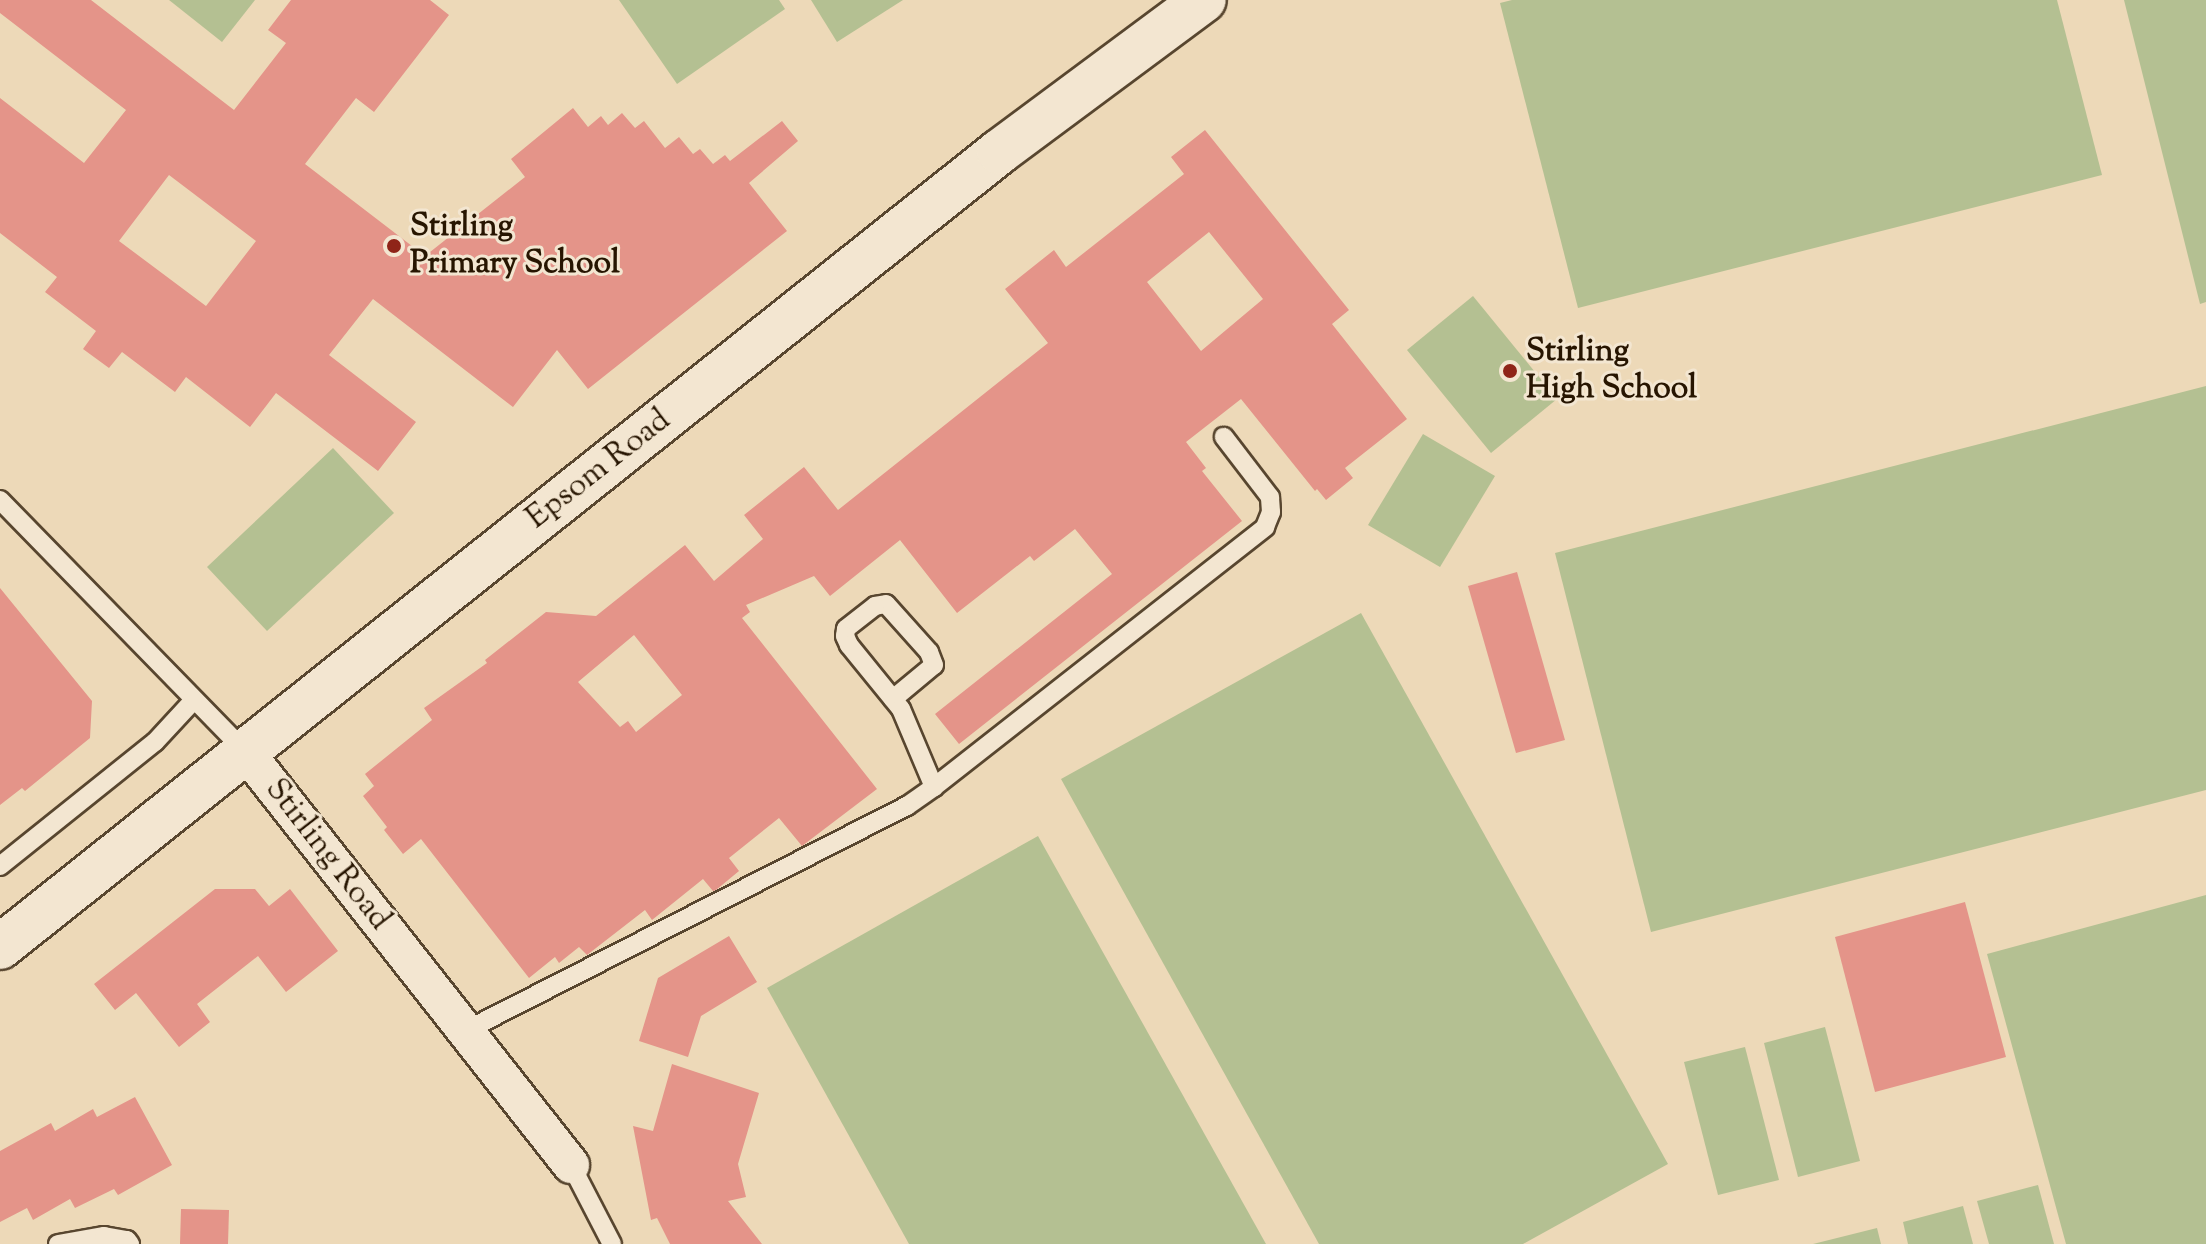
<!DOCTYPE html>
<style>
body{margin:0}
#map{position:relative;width:2206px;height:1244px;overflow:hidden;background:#edd9b8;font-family:"Sorts Mill Goudy",serif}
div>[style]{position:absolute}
.green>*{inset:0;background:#b4c092}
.building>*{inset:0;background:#e49489}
.roads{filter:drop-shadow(2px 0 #58462f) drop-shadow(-2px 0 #58462f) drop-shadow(0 2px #58462f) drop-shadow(0 -2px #58462f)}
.service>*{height:18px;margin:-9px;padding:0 9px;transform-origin:9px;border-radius:9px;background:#f3e6d1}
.minor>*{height:36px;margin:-18px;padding:0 18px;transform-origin:18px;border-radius:18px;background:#f3e6d1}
.tertiary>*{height:44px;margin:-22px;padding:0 22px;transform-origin:22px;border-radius:22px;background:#f3e6d1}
.dots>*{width:22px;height:22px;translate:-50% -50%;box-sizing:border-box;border:4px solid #f3e6d1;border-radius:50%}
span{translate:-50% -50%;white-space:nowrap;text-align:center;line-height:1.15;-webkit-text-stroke:6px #f3e6d1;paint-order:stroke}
.poi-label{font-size:32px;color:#271501;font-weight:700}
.left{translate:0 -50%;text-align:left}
.street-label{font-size:32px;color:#271501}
</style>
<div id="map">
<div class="green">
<i style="clip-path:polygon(169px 0,255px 0,222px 42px)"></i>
<i style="clip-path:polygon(619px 0,779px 0,785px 9px,677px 84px)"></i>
<i style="clip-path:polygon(811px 0,903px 0,837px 42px)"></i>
<i style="clip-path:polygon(1512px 0,2057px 0,2102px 175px,1578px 308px,1500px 3px)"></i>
<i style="clip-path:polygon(2124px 0,2206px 0,2206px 302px,2200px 304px)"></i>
<i style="clip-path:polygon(1473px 296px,1557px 399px,1491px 453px,1407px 350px)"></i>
<i style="clip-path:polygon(2206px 386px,2206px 790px,1651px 932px,1555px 553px)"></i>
<i style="clip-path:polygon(1423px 434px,1495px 476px,1440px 567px,1368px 525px)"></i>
<i style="clip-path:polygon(333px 448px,394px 513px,267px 631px,207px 567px)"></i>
<i style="clip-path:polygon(1361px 613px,1668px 1164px,1523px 1244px,1319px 1244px,1061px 779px)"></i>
<i style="clip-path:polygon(1038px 836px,1266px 1244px,909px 1244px,767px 988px)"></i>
<i style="clip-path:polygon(2206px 895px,2206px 1244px,2066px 1244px,1987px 954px)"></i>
<i style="clip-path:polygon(1825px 1027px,1860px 1161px,1798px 1177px,1764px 1043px)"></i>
<i style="clip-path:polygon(1745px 1047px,1779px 1180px,1718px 1195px,1684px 1062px)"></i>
<i style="clip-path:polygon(2038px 1185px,2054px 1244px,1989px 1244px,1977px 1201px)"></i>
<i style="clip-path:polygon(1963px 1206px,1973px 1244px,1908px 1244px,1903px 1222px)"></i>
<i style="clip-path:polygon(1877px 1228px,1881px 1244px,1813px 1244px)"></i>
</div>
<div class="building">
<i style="clip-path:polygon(evenodd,0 0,91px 0,234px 110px,286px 43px,268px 30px,291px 0,430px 0,449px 15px,374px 112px,356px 98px,305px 164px,425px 256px,525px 177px,511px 159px,573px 108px,588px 127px,601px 116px,608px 125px,622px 113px,635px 128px,644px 121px,665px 148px,679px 137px,693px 154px,700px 149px,713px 164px,725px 155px,730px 161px,782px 121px,798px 141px,749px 183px,787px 231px,588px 389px,557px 350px,513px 407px,373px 299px,329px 355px,416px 422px,378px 471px,276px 393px,250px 427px,186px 377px,175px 392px,122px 352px,109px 368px,83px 349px,96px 331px,45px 292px,57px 277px,0 233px,0 98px,84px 163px,126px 110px,0 13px,0 0,169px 175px,256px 241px,206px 306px,119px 241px,169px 175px)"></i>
<i style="clip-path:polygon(evenodd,1205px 130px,1349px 310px,1332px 324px,1407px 419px,1345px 468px,1353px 478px,1326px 500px,1317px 489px,1315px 491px,1241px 399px,1186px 442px,1206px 468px,1202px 471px,1242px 521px,959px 744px,935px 714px,1112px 574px,1075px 529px,1034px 561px,1030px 556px,957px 613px,900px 540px,830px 596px,814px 576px,746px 605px,750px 612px,742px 618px,877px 789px,802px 846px,779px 818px,729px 858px,739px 871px,716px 890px,713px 891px,703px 879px,652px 920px,645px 910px,587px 955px,579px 947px,559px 963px,555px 957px,529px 978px,421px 839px,403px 854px,384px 830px,387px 827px,363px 796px,374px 786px,365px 774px,432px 720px,424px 708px,487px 663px,485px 660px,546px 612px,596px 616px,685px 545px,714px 581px,763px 539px,744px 515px,804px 467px,838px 510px,1048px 343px,1005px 289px,1054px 250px,1066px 267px,1184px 174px,1171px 157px,1205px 130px,1209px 232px,1263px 299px,1201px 351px,1147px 282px,1209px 232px,1205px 130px,634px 635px,682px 695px,636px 732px,628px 721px,620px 727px,578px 682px,634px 635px)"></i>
<i style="clip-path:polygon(1517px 572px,1565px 740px,1516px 753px,1468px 586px)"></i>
<i style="clip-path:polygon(0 588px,92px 701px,90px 738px,25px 791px,22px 788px,0 805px)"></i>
<i style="clip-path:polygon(215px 889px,255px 889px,269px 906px,290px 889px,338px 951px,286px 992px,258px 956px,197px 1004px,210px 1022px,179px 1047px,136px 993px,115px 1010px,94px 984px)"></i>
<i style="clip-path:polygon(1965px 902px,2006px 1057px,1875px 1092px,1835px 937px)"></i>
<i style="clip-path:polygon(729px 936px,757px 982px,701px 1016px,688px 1057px,639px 1041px,658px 978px)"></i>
<i style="clip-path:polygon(672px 1064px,759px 1093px,738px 1164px,746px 1197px,728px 1201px,762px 1244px,670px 1244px,657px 1218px,651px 1220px,633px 1126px,653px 1131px)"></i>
<i style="clip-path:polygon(135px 1097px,172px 1165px,118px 1195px,114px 1189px,75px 1208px,70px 1199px,33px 1220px,27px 1208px,0 1222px,0 1151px,51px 1123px,55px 1131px,93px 1109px,97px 1117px)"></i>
<i style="clip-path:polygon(181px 1209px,229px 1210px,228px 1244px,180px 1244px)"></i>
</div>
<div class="roads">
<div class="service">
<i style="left:0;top:500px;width:351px;rotate:45.7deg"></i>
<i style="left:893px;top:699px;width:53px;rotate:-39.7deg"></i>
<i style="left:934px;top:665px;width:14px;rotate:-111deg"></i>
<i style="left:929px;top:652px;width:64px;rotate:-131.9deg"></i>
<i style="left:886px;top:604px;width:11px;rotate:170deg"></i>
<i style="left:875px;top:606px;width:37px;rotate:142deg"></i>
<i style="left:846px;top:629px;width:7px;rotate:98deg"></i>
<i style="left:845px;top:636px;width:10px;rotate:66deg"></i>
<i style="left:849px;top:645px;width:82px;rotate:50.9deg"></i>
<i style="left:901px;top:709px;width:85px;rotate:67.1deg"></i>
<i style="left:0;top:866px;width:198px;rotate:-38.7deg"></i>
<i style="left:155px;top:742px;width:56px;rotate:-47.2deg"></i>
<i style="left:465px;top:1031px;width:496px;rotate:-27deg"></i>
<i style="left:907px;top:806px;width:33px;rotate:-35deg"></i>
<i style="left:934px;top:787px;width:421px;rotate:-38.1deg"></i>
<i style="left:1265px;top:527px;width:16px;rotate:-68deg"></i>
<i style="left:1271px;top:512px;width:15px;rotate:-94deg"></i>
<i style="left:1270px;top:497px;width:76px;rotate:-127.5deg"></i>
<i style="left:571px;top:1165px;width:89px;rotate:62.6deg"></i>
<i style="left:58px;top:1244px;width:47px;rotate:-9.9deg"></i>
<i style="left:104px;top:1236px;width:23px;rotate:10deg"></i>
<i style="left:127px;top:1240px;width:5px;rotate:53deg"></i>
</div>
<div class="minor">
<i style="left:245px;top:751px;width:527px;rotate:51.78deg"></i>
</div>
<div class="tertiary">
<i style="left:0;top:947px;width:1277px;rotate:-38.51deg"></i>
<i style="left:999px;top:152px;width:255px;rotate:-36.6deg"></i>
</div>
</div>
<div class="dots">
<i style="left:394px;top:246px;background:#8f2418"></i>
<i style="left:1510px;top:371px;background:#8f2418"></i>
</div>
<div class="poi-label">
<span class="left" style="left:410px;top:246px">Stirling<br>Primary School</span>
<span class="left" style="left:1526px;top:371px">Stirling<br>High School</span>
</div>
<div class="street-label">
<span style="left:599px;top:470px;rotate:-38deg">Epsom Road</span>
<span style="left:327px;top:855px;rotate:52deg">Stirling Road</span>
</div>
</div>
